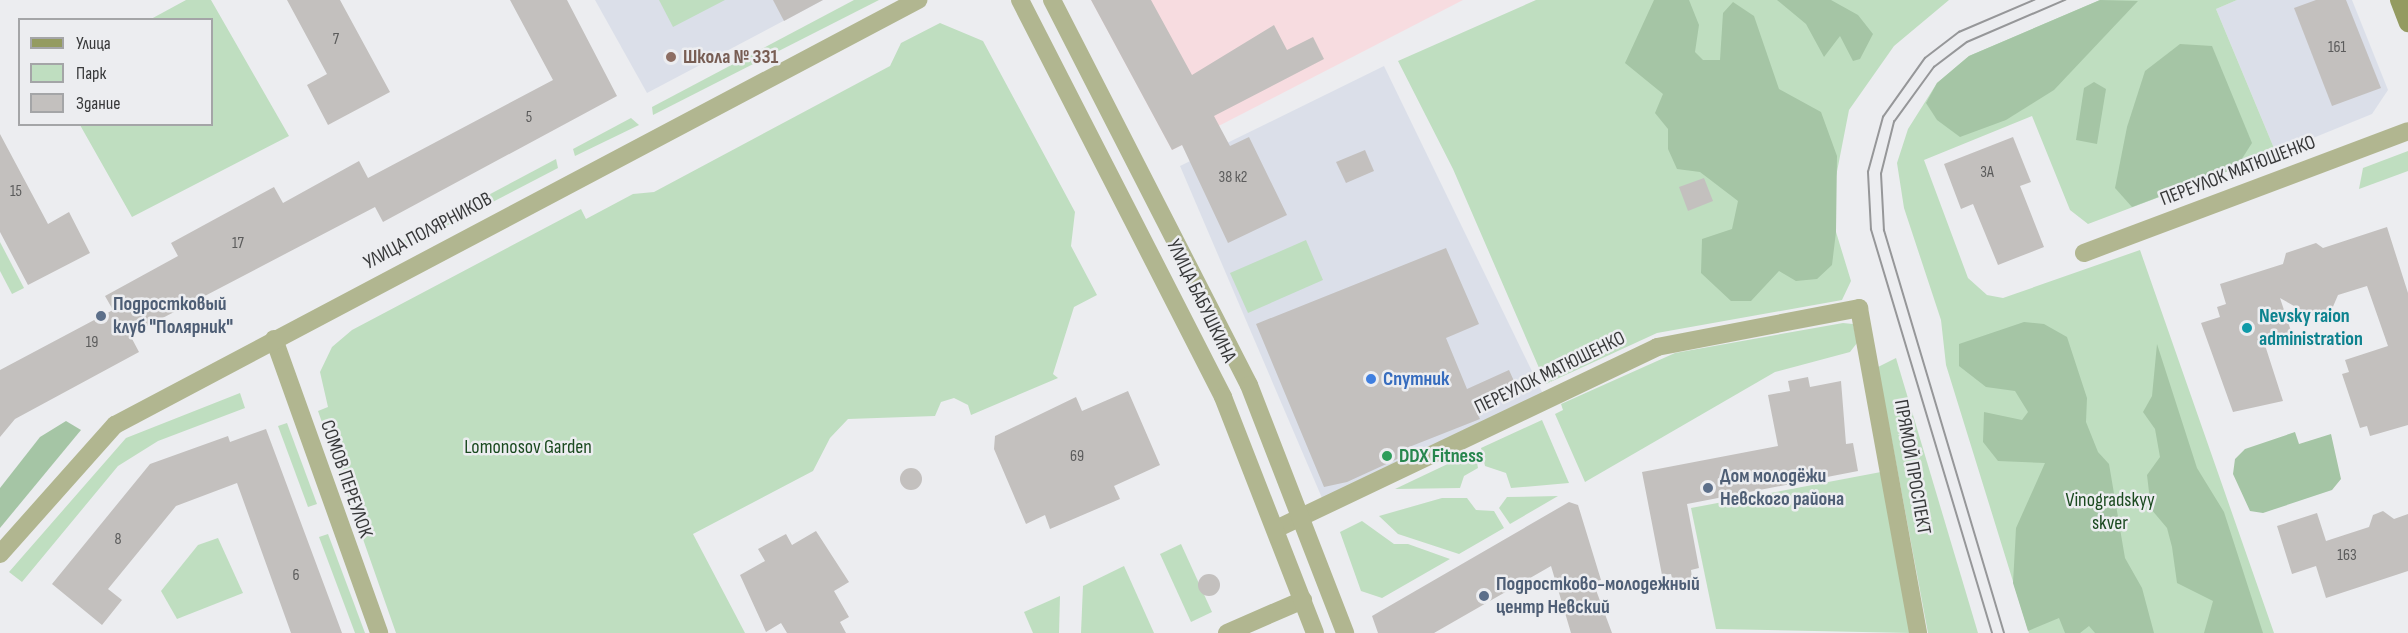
<!DOCTYPE html>
<meta charset="utf-8">
<style>
body{margin:0}
#map{position:relative;width:2408px;height:633px;overflow:hidden;background:#ecedf0;font-family:"Sofia Sans Condensed",sans-serif}
div>[style]{position:absolute}
.built>*{inset:0;background:#dbdfe9}
.industrial>*{inset:0;background:#f7dce0}
.green>*{inset:0;background:#bfdec0}
.forest>*{inset:0;background:#a5c5a5}
.building>*{inset:0;background:#c3c0be}
.round{border-radius:50%}
.minor>*{height:18px;margin:-9px;padding:0 9px;transform-origin:9px;border-radius:9px;background:#b1b690}
.tertiary>*{height:18px;margin:-9px;padding:0 9px;transform-origin:9px;border-radius:9px;background:#b1b690}
.secondary>*{height:18px;margin:-9px;padding:0 9px;transform-origin:9px;border-radius:9px;background:#949b61}
.tram>*{height:1.5px;margin:-0.75px;padding:0 0.75px;transform-origin:0.75px;border-radius:0.75px;background:#969799}
.dots>*{width:16px;height:16px;translate:-50% -50%;box-sizing:border-box;border:3px solid #ecedf0;border-radius:50%}
span{translate:-50% -50%;white-space:nowrap;text-align:center;line-height:1.15;-webkit-text-stroke:5px #ecedf0;paint-order:stroke}
.number-label{font-size:16px;color:#5b5b5b}
.number-label span{-webkit-text-stroke-width:0}
.education-label{font-size:20px;color:#785e54;font-weight:700}
.left{translate:0 -50%;text-align:left}
.street-label{font-size:20px;color:#38393a}
.service-label{font-size:20px;color:#4e5e75;font-weight:700}
.culture-label{font-size:20px;color:#0d838f;font-weight:700}
.shop-label{font-size:20px;color:#366cbe;font-weight:700}
.park-label{font-size:20px;color:#1b4a20}
.leisure-label{font-size:20px;color:#27864d;font-weight:700}
.legend{position:absolute;left:18px;top:18px;width:195px;height:108px;box-sizing:border-box;background:#ecedf0;border:2px solid #a4a5a7;margin:0;padding:8px 10px;list-style:none;font-size:18px;color:#38393a}
.legend li{display:flex;align-items:center;gap:12px;height:30px}
.legend b{width:30px;border:2px solid #a4a5a7}
</style>
<div id="map">
<div class="built">
<i style="clip-path:polygon(595px 0,823px 0,647px 93px)"></i>
<i style="clip-path:polygon(2237px 0,2352px 0,2388px 90px,2372px 114px,2276px 153px,2216px 9px)"></i>
<i style="clip-path:polygon(1384px 66px,1544px 396px,1322px 498px,1180px 166px)"></i>
</div>
<div class="industrial">
<i style="clip-path:polygon(1091px 0,1463px 0,1172px 150px)"></i>
</div>
<div class="green">
<i style="clip-path:polygon(186px 0,211px 0,289px 136px,132px 217px,80px 125px,212px 124px,212px 20px,151px 19px)"></i>
<i style="clip-path:polygon(659px 0,725px 0,673px 27px)"></i>
<i style="clip-path:polygon(854px 0,879px 0,653px 115px,652px 107px)"></i>
<i style="clip-path:polygon(1536px 0,1949px 0,1894px 46px,1849px 110px,1833px 192px,1836px 232px,1851px 281px,1842px 300px,1657px 333px,1546px 384px,1453px 169px,1398px 61px)"></i>
<i style="clip-path:polygon(2100px 0,2237px 0,2216px 9px,2276px 153px,2088px 224px,2070px 210px,2032px 116px,1924px 160px,1968px 278px,1987px 295px,2003px 298px,2140px 250px,2274px 633px,2029px 633px,1946px 365px,1941px 320px,1904px 208px,1897px 163px,1908px 129px,1937px 83px,1969px 56px)"></i>
<i style="clip-path:polygon(940px 23px,983px 41px,1075px 212px,1071px 246px,1097px 295px,1074px 307px,1053px 374px,1058px 378px,971px 415px,968px 405px,954px 398px,941px 402px,935px 416px,848px 419px,830px 438px,813px 471px,693px 534px,745px 633px,396px 633px,318px 411px,328px 407px,320px 372px,332px 347px,352px 330px,581px 209px,586px 219px,633px 194px,654px 192px,890px 66px,901px 43px)"></i>
<i style="clip-path:polygon(631px 118px,639px 125px,575px 156px,573px 149px)"></i>
<i style="clip-path:polygon(2408px 151px,2408px 171px,2359px 189px,2363px 168px)"></i>
<i style="clip-path:polygon(556px 159px,558px 168px,404px 248px,400px 242px)"></i>
<i style="clip-path:polygon(1306px 240px,1323px 280px,1248px 313px,1230px 273px)"></i>
<i style="clip-path:polygon(0 242px,24px 288px,12px 294px,0 271px)"></i>
<i style="clip-path:polygon(1843px 323px,1853px 324px,1857px 343px,1850px 352px,1775px 372px,1585px 482px,1555px 414px,1563px 410px,1561px 404px,1675px 353px)"></i>
<i style="clip-path:polygon(1896px 358px,1978px 633px,1928px 633px,1878px 367px)"></i>
<i style="clip-path:polygon(240px 393px,245px 408px,158px 441px,118px 466px,22px 582px,9px 572px,126px 438px)"></i>
<i style="clip-path:polygon(1542px 420px,1569px 483px,1511px 488px,1506px 473px,1485px 466px,1481px 448px)"></i>
<i style="clip-path:polygon(287px 423px,317px 504px,308px 507px,278px 426px)"></i>
<i style="clip-path:polygon(1475px 451px,1478px 468px,1464px 476px,1460px 488px,1395px 489px)"></i>
<i style="clip-path:polygon(1881px 472px,1911px 633px,1716px 629px,1691px 508px)"></i>
<i style="clip-path:polygon(1558px 496px,1510px 524px,1499px 508px,1507px 497px)"></i>
<i style="clip-path:polygon(1442px 498px,1467px 498px,1476px 510px,1494px 511px,1504px 528px,1459px 554px,1398px 534px,1379px 516px)"></i>
<i style="clip-path:polygon(1362px 521px,1394px 544px,1408px 544px,1450px 559px,1382px 598px,1361px 591px,1340px 532px)"></i>
<i style="clip-path:polygon(328px 534px,365px 633px,355px 633px,319px 537px)"></i>
<i style="clip-path:polygon(218px 538px,243px 593px,177px 619px,161px 591px,198px 545px)"></i>
<i style="clip-path:polygon(1181px 544px,1212px 612px,1191px 622px,1160px 554px)"></i>
<i style="clip-path:polygon(1124px 566px,1154px 633px,1081px 633px,1083px 586px)"></i>
<i style="clip-path:polygon(1060px 596px,1059px 633px,1033px 633px,1024px 612px)"></i>
</div>
<div class="forest">
<i style="clip-path:polygon(1654px 0,1689px 0,1699px 25px,1695px 52px,1703px 60px,1720px 60px,1723px 13px,1733px 2px,1754px 16px,1779px 89px,1821px 112px,1837px 156px,1836px 232px,1832px 265px,1817px 279px,1796px 281px,1779px 271px,1751px 301px,1731px 301px,1701px 273px,1702px 239px,1732px 229px,1738px 201px,1700px 172px,1677px 169px,1668px 149px,1668px 129px,1655px 113px,1663px 94px,1625px 63px)"></i>
<i style="clip-path:polygon(1777px 0,1831px 0,1858px 15px,1873px 34px,1860px 59px,1853px 61px,1840px 36px,1824px 57px,1806px 24px)"></i>
<i style="clip-path:polygon(2100px 0,2138px 1px,2054px 90px,2006px 120px,1960px 137px,1937px 120px,1926px 103px,1937px 83px,1969px 56px)"></i>
<i style="clip-path:polygon(2180px 44px,2212px 46px,2252px 143px,2236px 168px,2132px 207px,2115px 188px,2127px 127px,2145px 71px)"></i>
<i style="clip-path:polygon(2094px 82px,2106px 89px,2097px 144px,2076px 140px,2084px 88px)"></i>
<i style="clip-path:polygon(2024px 322px,2044px 324px,2067px 337px,2087px 398px,2086px 422px,2098px 452px,2109px 464px,2125px 558px,2142px 588px,2154px 633px,2095px 633px,2089px 626px,2080px 633px,2065px 633px,2059px 618px,2028px 631px,2013px 583px,2016px 528px,2045px 463px,1998px 461px,1983px 442px,1984px 412px,2022px 420px,2028px 412px,2015px 391px,1986px 387px,1959px 366px,1959px 344px)"></i>
<i style="clip-path:polygon(2157px 344px,2197px 468px,2224px 512px,2263px 633px,2204px 633px,2213px 601px,2177px 583px,2172px 547px,2167px 528px,2151px 509px,2147px 475px,2160px 457px,2155px 429px,2143px 412px,2152px 396px)"></i>
<i style="clip-path:polygon(66px 421px,81px 430px,0 528px,0 488px,40px 437px)"></i>
<i style="clip-path:polygon(2295px 432px,2299px 444px,2331px 434px,2341px 479px,2332px 490px,2263px 513px,2250px 511px,2233px 474px,2235px 459px,2245px 449px)"></i>
</div>
<div class="building">
<i style="clip-path:polygon(287px 0,340px 0,390px 92px,328px 125px,307px 85px,327px 74px)"></i>
<i style="clip-path:polygon(510px 0,567px 0,617px 96px,383px 222px,375px 207px,130px 335px,139px 352px,15px 419px,0 437px,0 370px,113px 310px,105px 296px,178px 256px,171px 243px,274px 187px,283px 203px,359px 161px,368px 178px,553px 80px)"></i>
<i style="clip-path:polygon(773px 0,823px 0,784px 21px)"></i>
<i style="clip-path:polygon(1091px 0,1151px 0,1192px 75px,1274px 25px,1287px 50px,1313px 37px,1324px 59px,1214px 116px,1230px 146px,1249px 137px,1287px 215px,1228px 243px,1182px 145px,1172px 150px)"></i>
<i style="clip-path:polygon(2316px 0,2346px 0,2381px 88px,2332px 106px,2294px 8px)"></i>
<i style="clip-path:polygon(0 134px,48px 224px,69px 212px,90px 253px,28px 285px,0 232px)"></i>
<i style="clip-path:polygon(2013px 137px,2031px 182px,2020px 186px,2044px 247px,1998px 265px,1973px 204px,1961px 209px,1944px 164px)"></i>
<i style="clip-path:polygon(1365px 150px,1374px 171px,1346px 183px,1336px 162px)"></i>
<i style="clip-path:polygon(1704px 178px,1713px 201px,1688px 211px,1679px 187px)"></i>
<i style="clip-path:polygon(2387px 227px,2408px 293px,2408px 425px,2370px 436px,2367px 426px,2360px 428px,2342px 374px,2349px 372px,2345px 360px,2388px 346px,2367px 286px,2338px 295px,2332px 309px,2312px 316px,2280px 298px,2292px 334px,2264px 342px,2283px 401px,2233px 412px,2201px 323px,2220px 317px,2217px 307px,2226px 304px,2220px 284px,2283px 264px,2286px 253px,2316px 243px,2323px 248px)"></i>
<i style="clip-path:polygon(1446px 248px,1479px 324px,1446px 338px,1467px 389px,1509px 370px,1519px 392px,1476px 411px,1480px 419px,1404px 449px,1406px 455px,1347px 482px,1324px 487px,1256px 324px)"></i>
<i style="clip-path:polygon(1808px 377px,1810px 387px,1841px 381px,1846px 444px,1853px 443px,1858px 471px,1687px 504px,1699px 568px,1691px 570px,1692px 578px,1673px 582px,1671px 574px,1662px 575px,1642px 472px,1778px 446px,1768px 395px,1790px 391px,1788px 381px)"></i>
<i style="clip-path:polygon(1128px 391px,1160px 465px,1114px 486px,1120px 499px,1050px 529px,1045px 515px,1026px 524px,994px 449px,995px 436px,1076px 397px,1082px 411px)"></i>
<i style="clip-path:polygon(266px 429px,342px 633px,291px 633px,237px 483px,176px 506px,108px 589px,122px 600px,102px 625px,52px 584px,150px 464px,228px 436px,230px 442px)"></i>
<i class="round" style="left:900px;top:468px;width:22px;height:22px"></i>
<i style="clip-path:polygon(1569px 502px,1578px 505px,1601px 580px,1593px 582px,1612px 633px,1571px 633px,1551px 566px,1434px 633px,1378px 633px,1372px 616px)"></i>
<i style="clip-path:polygon(2383px 511px,2394px 519px,2408px 514px,2408px 571px,2326px 598px,2316px 566px,2292px 574px,2277px 526px,2317px 513px,2326px 541px,2369px 527px,2373px 515px)"></i>
<i style="clip-path:polygon(816px 531px,849px 582px,834px 591px,849px 617px,840px 622px,846px 633px,787px 633px,781px 623px,766px 632px,740px 575px,765px 561px,758px 549px,786px 534px,792px 545px)"></i>
<i class="round" style="left:1198px;top:574px;width:22px;height:22px"></i>
</div>
<div class="minor">
<i style="left:2084px;top:253px;width:346px;rotate:-20.6deg"></i>
<i style="left:274px;top:339px;width:312px;rotate:70.3deg"></i>
<i style="left:1276px;top:529px;width:422px;rotate:-25.5deg"></i>
<i style="left:1657px;top:347px;width:206px;rotate:-10.9deg"></i>
<i style="left:1859px;top:308px;width:330px;rotate:79.7deg"></i>
<i style="left:0;top:554px;width:173px;rotate:-48.3deg"></i>
<i style="left:115px;top:425px;width:909px;rotate:-27.89deg"></i>
<i style="left:1227px;top:633px;width:83px;rotate:-23.5deg"></i>
</div>
<div class="tertiary">
<i style="left:1020px;top:0;width:446px;rotate:62.9deg"></i>
<i style="left:1223px;top:397px;width:253px;rotate:68.7deg"></i>
<i style="left:1052px;top:0;width:432px;rotate:62.9deg"></i>
<i style="left:1249px;top:385px;width:266px;rotate:68.8deg"></i>
</div>
<div class="secondary">
<i style="left:2399px;top:0;width:25px;rotate:69deg"></i>
</div>
<div class="tram">
<i style="left:1992px;top:633px;width:421px;rotate:-106.7deg"></i>
<i style="left:1871px;top:230px;width:58px;rotate:-93deg"></i>
<i style="left:1868px;top:172px;width:57px;rotate:-74.7deg"></i>
<i style="left:1883px;top:117px;width:72px;rotate:-54.6deg"></i>
<i style="left:1925px;top:58px;width:43px;rotate:-37.4deg"></i>
<i style="left:1959px;top:32px;width:82px;rotate:-23.1deg"></i>
<i style="left:2004px;top:633px;width:420px;rotate:-106.6deg"></i>
<i style="left:1884px;top:231px;width:57px;rotate:-93deg"></i>
<i style="left:1881px;top:174px;width:54px;rotate:-76deg"></i>
<i style="left:1894px;top:122px;width:68px;rotate:-54deg"></i>
<i style="left:1934px;top:67px;width:41px;rotate:-37.1deg"></i>
<i style="left:1967px;top:42px;width:107px;rotate:-23.2deg"></i>
</div>
<div class="dots">
<i style="left:671px;top:57px;background:#8d6e63"></i>
<i style="left:101px;top:316px;background:#5c6f8a"></i>
<i style="left:2247px;top:328px;background:#0f9aa8"></i>
<i style="left:1371px;top:379px;background:#3f7fe0"></i>
<i style="left:1387px;top:456px;background:#2e9e5b"></i>
<i style="left:1708px;top:488px;background:#5c6f8a"></i>
<i style="left:1484px;top:596px;background:#5c6f8a"></i>
</div>
<div class="number-label">
<span style="left:336px;top:40px">7</span>
<span style="left:2337px;top:48px">161</span>
<span style="left:529px;top:118px">5</span>
<span style="left:1987px;top:173px">3А</span>
<span style="left:1233px;top:178px">38 к2</span>
<span style="left:16px;top:192px">15</span>
<span style="left:238px;top:244px">17</span>
<span style="left:92px;top:343px">19</span>
<span style="left:1077px;top:457px">69</span>
<span style="left:118px;top:540px">8</span>
<span style="left:2347px;top:556px">163</span>
<span style="left:296px;top:576px">6</span>
</div>
<div class="education-label">
<span class="left" style="left:683px;top:57px">Школа № 331</span>
</div>
<div class="street-label">
<span style="left:2238px;top:171px;rotate:-21deg">ПЕРЕУЛОК МАТЮШЕНКО</span>
<span style="left:428px;top:231px;rotate:-28deg">УЛИЦА ПОЛЯРНИКОВ</span>
<span style="left:1201px;top:301px;rotate:64deg">УЛИЦА БАБУШКИНА</span>
<span style="left:1550px;top:373px;rotate:-26deg">ПЕРЕУЛОК МАТЮШЕНКО</span>
<span style="left:1912px;top:467px;rotate:80deg">ПРЯМОЙ ПРОСПЕКТ</span>
<span style="left:346px;top:479px;rotate:71deg">СОМОВ ПЕРЕУЛОК</span>
</div>
<div class="service-label">
<span class="left" style="left:113px;top:316px">Подростковый<br>клуб "Полярник"</span>
<span class="left" style="left:1720px;top:488px">Дом молодёжи<br>Невского района</span>
<span class="left" style="left:1496px;top:596px">Подростково-молодежный<br>центр Невский</span>
</div>
<div class="culture-label">
<span class="left" style="left:2259px;top:328px">Nevsky raion<br>administration</span>
</div>
<div class="shop-label">
<span class="left" style="left:1383px;top:379px">Спутник</span>
</div>
<div class="park-label">
<span style="left:528px;top:447px">Lomonosov Garden</span>
<span style="left:2110px;top:512px">Vinogradskyy<br>skver</span>
</div>
<div class="leisure-label">
<span class="left" style="left:1399px;top:456px">DDX Fitness</span>
</div>
<ul class="legend">
<li><b style="height:8px;background:#949b61"></b>Улица</li>
<li><b style="height:16px;background:#bfdec0"></b>Парк</li>
<li><b style="height:16px;background:#c3c0be"></b>Здание</li>
</ul>
</div>
